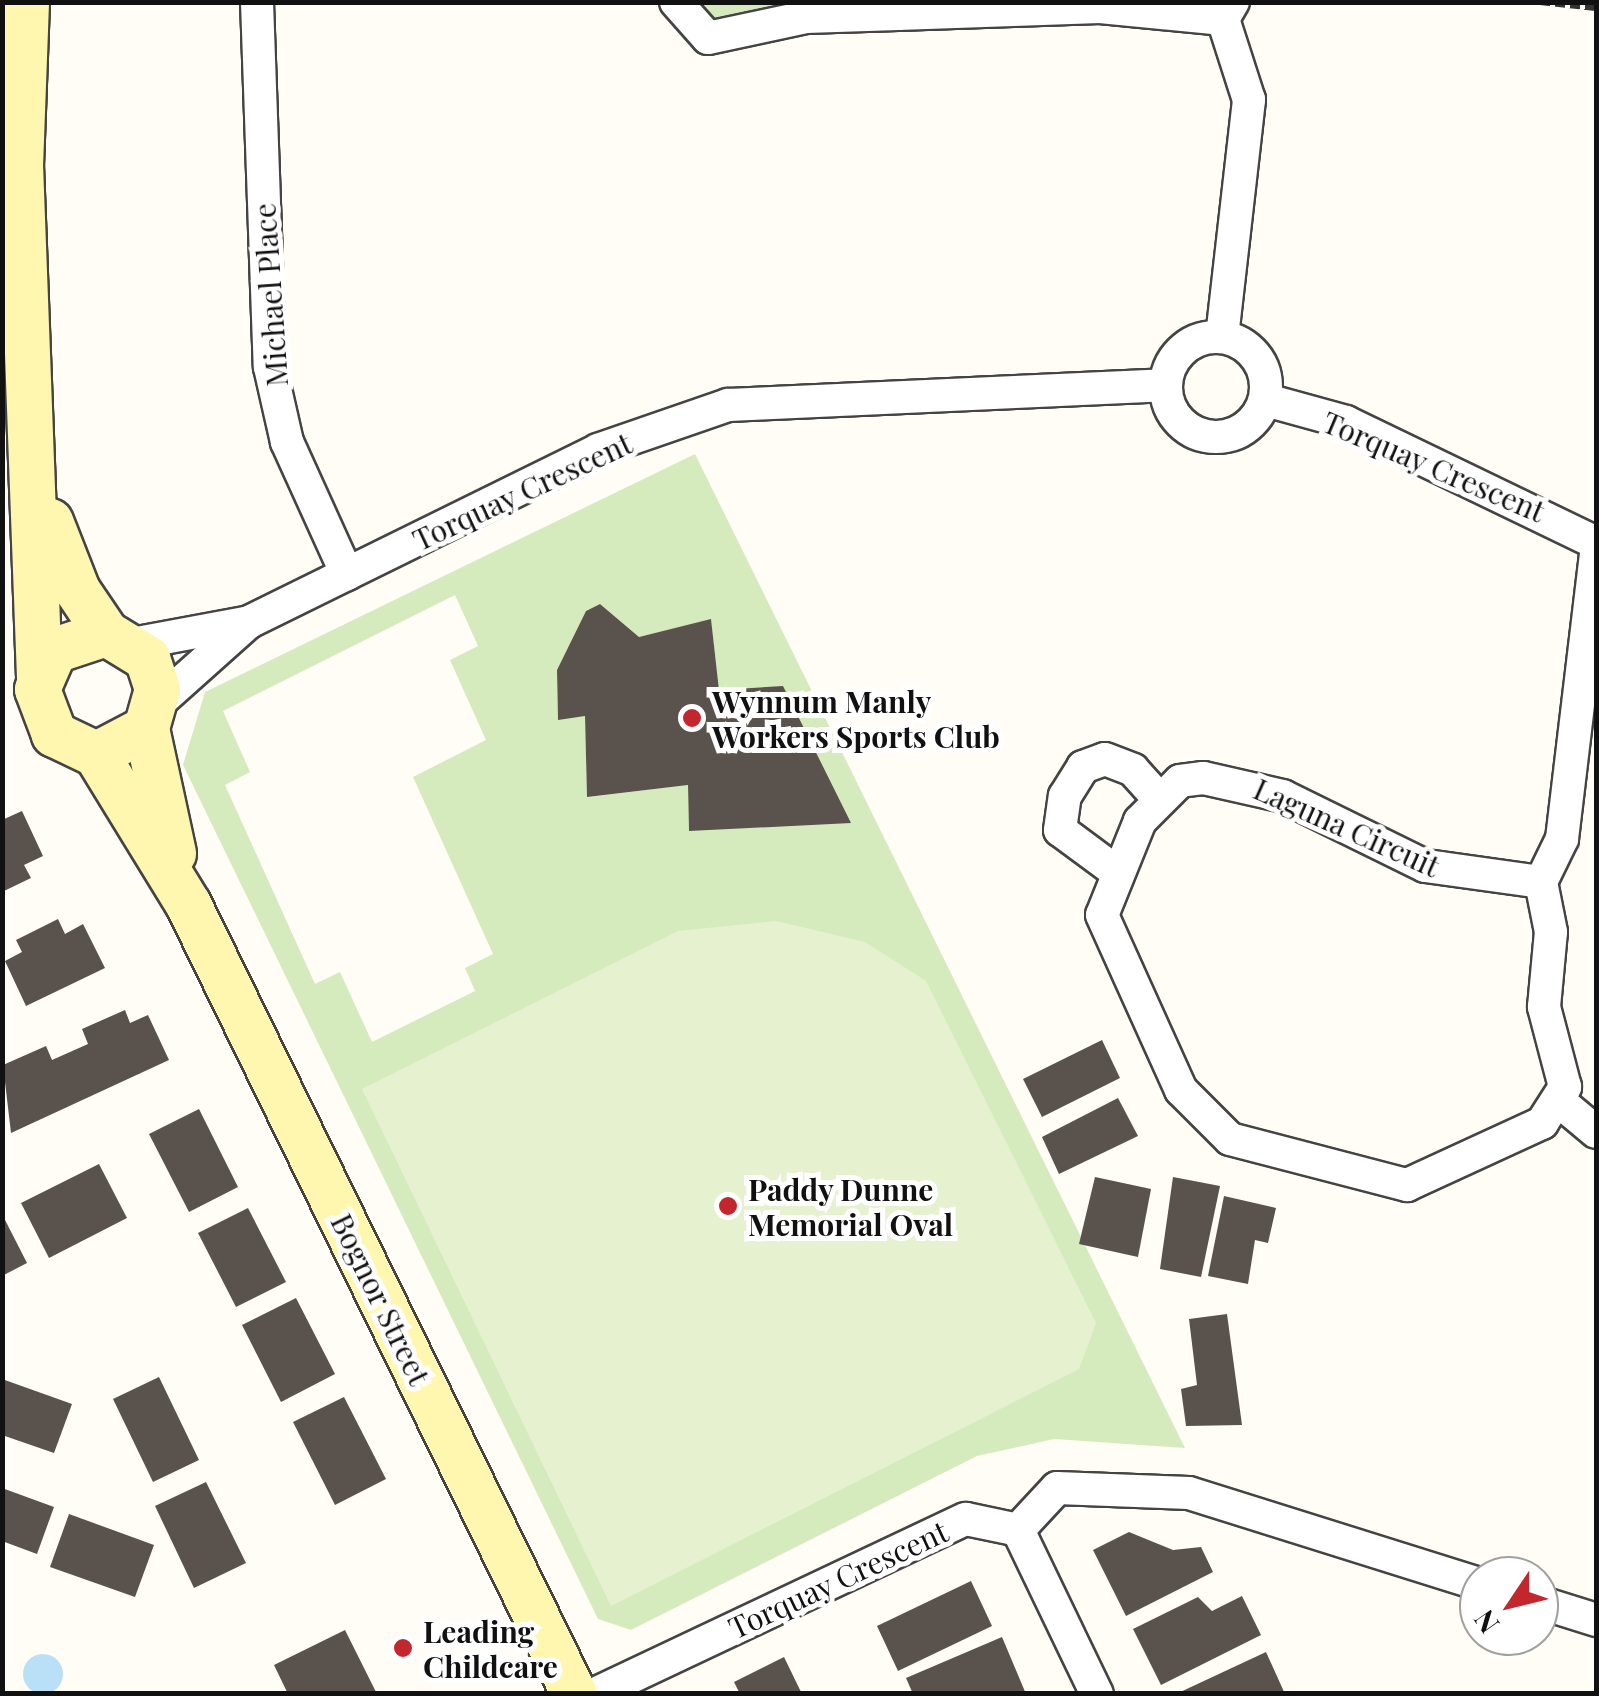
<!DOCTYPE html>
<style>
body{margin:0}
#map{position:relative;width:1599px;height:1696px;overflow:hidden;background:#fffdf5;font-family:"Playfair Display",serif}
div>[style]{position:absolute}
.green>*{inset:0;background:#d5ebbd}
.pitch>*{inset:0;background:#e6f2cf}
.water>*{inset:0;background:#b9e0f7}
.round{border-radius:50%}
.building>*{inset:0;background:#5a524d}
.path>*{height:6px;margin-top:-3px;transform-origin:0;background:repeating-linear-gradient(90deg,#333 0 10px,transparent 0 15px)}
.roads{filter:drop-shadow(2px 0 #444) drop-shadow(-2px 0 #444) drop-shadow(0 2px #444) drop-shadow(0 -2px #444)}
.street>*{height:32px;margin:-16px;padding:0 16px;transform-origin:16px;border-radius:16px;background:#fff}
.street>.ring{margin:-16px;padding:0;box-sizing:content-box;background:none;border:32px solid #fff;border-radius:50%}
.secondary>*{height:45px;margin:-22.5px;padding:0 22.5px;transform-origin:22.5px;border-radius:22.5px;background:#fff6b0}
.dots>*{width:28px;height:28px;translate:-50% -50%;box-sizing:border-box;border:5px solid #fff;border-radius:50%}
span{translate:-50% -50%;white-space:nowrap;text-align:center;line-height:1.15;-webkit-text-stroke:10px #fff;paint-order:stroke}
.street-label{font-size:30px;color:#111}
.poi-label{font-size:30px;color:#111;font-weight:700}
.left{translate:0 -50%;text-align:left}
.frame{position:absolute;inset:0;border:5px solid #111;pointer-events:none}
.north{position:absolute;left:1459px;top:1556px;width:100px;height:100px;box-sizing:border-box;background:#fff;border:2px solid #a0a0a0;border-radius:50%;rotate:235deg;font-size:28px;font-weight:700;line-height:40px;text-align:center;color:#111}
.north::after{content:'';display:block;margin:auto;width:35px;height:45px;background:#c4262e;clip-path:polygon(50% 0,100% 100%,50% 72%,0 100%)}
</style>
<div id="map">
<div class="green">
<i style="clip-path:polygon(676px 3px,897px 3px,739px 37px)"></i>
<i style="clip-path:polygon(evenodd,695px 454px,1185px 1448px,1054px 1439px,977px 1456px,631px 1630px,598px 1619px,183px 765px,205px 692px,695px 454px,455px 595px,478px 646px,450px 660px,486px 740px,413px 777px,493px 954px,465px 968px,475px 991px,372px 1042px,340px 972px,315px 984px,225px 785px,250px 772px,223px 711px,455px 595px,695px 454px,600px 604px,639px 637px,711px 620px,719px 690px,783px 687px,689px 831px,688px 785px,587px 797px,585px 716px,558px 719px,557px 670px,586px 611px,600px 604px)"></i>
</div>
<div class="pitch">
<i style="clip-path:polygon(776px 921px,865px 942px,926px 981px,1096px 1323px,1079px 1369px,611px 1606px,362px 1089px,678px 931px)"></i>
</div>
<div class="water">
<i class="round" style="left:23px;top:1654px;width:40px;height:40px"></i>
</div>
<div class="building">
<i style="clip-path:polygon(600px 604px,639px 637px,711px 619px,719px 690px,783px 686px,851px 823px,689px 831px,688px 785px,587px 797px,585px 716px,558px 720px,557px 670px,586px 611px)"></i>
<i style="clip-path:polygon(22px 811px,43px 856px,24px 865px,31px 878px,2px 892px,2px 820px)"></i>
<i style="clip-path:polygon(58px 919px,65px 934px,83px 924px,105px 968px,26px 1006px,5px 961px,22px 952px,16px 940px)"></i>
<i style="clip-path:polygon(125px 1010px,130px 1023px,148px 1015px,169px 1060px,11px 1133px,3px 1065px,46px 1046px,52px 1060px,88px 1044px,82px 1029px)"></i>
<i style="clip-path:polygon(1102px 1040px,1120px 1078px,1042px 1117px,1023px 1079px)"></i>
<i style="clip-path:polygon(1118px 1098px,1138px 1136px,1059px 1174px,1042px 1137px)"></i>
<i style="clip-path:polygon(199px 1109px,238px 1187px,189px 1212px,149px 1134px)"></i>
<i style="clip-path:polygon(99px 1164px,127px 1218px,49px 1258px,21px 1203px)"></i>
<i style="clip-path:polygon(1095px 1177px,1151px 1189px,1138px 1257px,1079px 1244px)"></i>
<i style="clip-path:polygon(1173px 1177px,1220px 1186px,1201px 1277px,1160px 1269px)"></i>
<i style="clip-path:polygon(1224px 1196px,1276px 1208px,1268px 1243px,1255px 1240px,1248px 1284px,1208px 1276px)"></i>
<i style="clip-path:polygon(248px 1208px,286px 1282px,236px 1307px,198px 1233px)"></i>
<i style="clip-path:polygon(2px 1214px,27px 1263px,2px 1276px)"></i>
<i style="clip-path:polygon(296px 1298px,335px 1374px,281px 1402px,242px 1325px)"></i>
<i style="clip-path:polygon(1227px 1314px,1242px 1425px,1186px 1426px,1181px 1389px,1197px 1385px,1189px 1319px)"></i>
<i style="clip-path:polygon(159px 1377px,199px 1460px,153px 1482px,113px 1399px)"></i>
<i style="clip-path:polygon(2px 1379px,72px 1404px,54px 1453px,2px 1435px)"></i>
<i style="clip-path:polygon(344px 1397px,386px 1479px,335px 1505px,293px 1422px)"></i>
<i style="clip-path:polygon(206px 1482px,246px 1563px,194px 1588px,155px 1506px)"></i>
<i style="clip-path:polygon(2px 1488px,54px 1507px,37px 1554px,2px 1541px)"></i>
<i style="clip-path:polygon(69px 1514px,154px 1545px,135px 1597px,50px 1567px)"></i>
<i style="clip-path:polygon(1129px 1532px,1173px 1550px,1201px 1547px,1213px 1572px,1126px 1616px,1093px 1550px)"></i>
<i style="clip-path:polygon(971px 1581px,992px 1626px,898px 1671px,877px 1626px)"></i>
<i style="clip-path:polygon(1242px 1596px,1261px 1635px,1161px 1685px,1133px 1629px,1198px 1597px,1212px 1611px)"></i>
<i style="clip-path:polygon(345px 1630px,377px 1694px,288px 1694px,274px 1665px)"></i>
<i style="clip-path:polygon(1002px 1637px,1026px 1694px,913px 1694px,906px 1678px)"></i>
<i style="clip-path:polygon(1266px 1652px,1285px 1694px,1176px 1694px)"></i>
<i style="clip-path:polygon(784px 1657px,802px 1694px,740px 1694px,734px 1682px)"></i>
</div>
<div class="path">
<i style="left:1540px;top:2px;width:56px;rotate:6.1deg"></i>
</div>
<div class="roads">
<div class="street">
<i style="left:257px;top:2px;width:365px;rotate:88deg"></i>
<i style="left:270px;top:367px;width:77px;rotate:77.2deg"></i>
<i style="left:287px;top:442px;width:145px;rotate:65.6deg"></i>
<i style="left:676px;top:2px;width:48px;rotate:48.4deg"></i>
<i style="left:708px;top:38px;width:100px;rotate:-12.1deg"></i>
<i style="left:806px;top:17px;width:92px;rotate:-1.9deg"></i>
<i style="left:898px;top:14px;width:12px;rotate:-95deg"></i>
<i style="left:898px;top:14px;width:202px;rotate:-2deg"></i>
<i style="left:1100px;top:7px;width:124px;rotate:5.6deg"></i>
<i style="left:1222px;top:337px;width:239px;rotate:-83.5deg"></i>
<i style="left:1249px;top:100px;width:85px;rotate:-107.8deg"></i>
<i style="left:1223px;top:19px;width:20px;rotate:-60deg"></i>
<i class="ring" style="left:1166px;top:337px;width:68px;height:68px"></i>
<i style="left:1266px;top:400px;width:83px;rotate:15.4deg"></i>
<i style="left:1346px;top:422px;width:278px;rotate:25.8deg"></i>
<i style="left:132px;top:644px;width:119px;rotate:-10.6deg"></i>
<i style="left:157px;top:704px;width:123px;rotate:-41.7deg"></i>
<i style="left:249px;top:622px;width:389px;rotate:-26.2deg"></i>
<i style="left:598px;top:450px;width:138px;rotate:-19.1deg"></i>
<i style="left:728px;top:405px;width:437px;rotate:-2.6deg"></i>
<i style="left:1114px;top:870px;width:67px;rotate:-143.5deg"></i>
<i style="left:1060px;top:830px;width:34px;rotate:-82deg"></i>
<i style="left:1065px;top:796px;width:34px;rotate:-58deg"></i>
<i style="left:1083px;top:767px;width:23px;rotate:-20deg"></i>
<i style="left:1105px;top:759px;width:30px;rotate:21deg"></i>
<i style="left:1133px;top:770px;width:38px;rotate:48deg"></i>
<i style="left:1541px;top:882px;width:117px;rotate:-172.1deg"></i>
<i style="left:1425px;top:866px;width:158px;rotate:-153.8deg"></i>
<i style="left:1283px;top:796px;width:82px;rotate:-167.3deg"></i>
<i style="left:1203px;top:778px;width:23px;rotate:173deg"></i>
<i style="left:1180px;top:781px;width:57px;rotate:135deg"></i>
<i style="left:1140px;top:821px;width:101px;rotate:112deg"></i>
<i style="left:1102px;top:915px;width:192px;rotate:65.7deg"></i>
<i style="left:1181px;top:1090px;width:69px;rotate:45deg"></i>
<i style="left:1230px;top:1139px;width:183px;rotate:14.6deg"></i>
<i style="left:1407px;top:1185px;width:149px;rotate:-24.7deg"></i>
<i style="left:1542px;top:1123px;width:43px;rotate:-57.4deg"></i>
<i style="left:1565px;top:1087px;width:83px;rotate:-104.7deg"></i>
<i style="left:1544px;top:1007px;width:75px;rotate:-84.7deg"></i>
<i style="left:1551px;top:932px;width:51px;rotate:-101.3deg"></i>
<i style="left:1541px;top:882px;width:48px;rotate:-64deg"></i>
<i style="left:1562px;top:839px;width:287px;rotate:-83.2deg"></i>
<i style="left:1559px;top:1101px;width:48px;rotate:40deg"></i>
<i style="left:1018px;top:1530px;width:182px;rotate:64.3deg"></i>
<i style="left:1539px;top:1602px;width:60px;rotate:17.5deg"></i>
<i style="left:595px;top:1694px;width:410px;rotate:-25.3deg"></i>
<i style="left:966px;top:1519px;width:53px;rotate:11.9deg"></i>
<i style="left:1018px;top:1530px;width:57px;rotate:-47.1deg"></i>
<i style="left:1057px;top:1488px;width:132px;rotate:2.2deg"></i>
<i style="left:1189px;top:1493px;width:304px;rotate:17.4deg"></i>
</div>
<div class="secondary">
<i style="left:26px;top:2px;width:162px;rotate:92.1deg"></i>
<i style="left:20px;top:164px;width:514px;rotate:87.88deg"></i>
<i style="left:50px;top:521px;width:74px;rotate:68.6deg"></i>
<i style="left:77px;top:590px;width:52px;rotate:56deg"></i>
<i style="left:106px;top:633px;width:48px;rotate:31.4deg"></i>
<i style="left:147px;top:658px;width:33px;rotate:72deg"></i>
<i style="left:157px;top:689px;width:41px;rotate:105.8deg"></i>
<i style="left:146px;top:728px;width:56px;rotate:152.5deg"></i>
<i style="left:96px;top:754px;width:47px;rotate:-154.5deg"></i>
<i style="left:54px;top:734px;width:48px;rotate:-110.7deg"></i>
<i style="left:37px;top:689px;width:43px;rotate:-66.4deg"></i>
<i style="left:54px;top:650px;width:55px;rotate:-18.1deg"></i>
<i style="left:146px;top:728px;width:128px;rotate:77.8deg"></i>
<i style="left:96px;top:754px;width:176px;rotate:58.5deg"></i>
<i style="left:188px;top:904px;width:879px;rotate:63.96deg"></i>
</div>
</div>
<div class="dots">
<i style="left:692px;top:718px;background:#c4262e"></i>
<i style="left:728px;top:1206px;background:#c4262e"></i>
<i style="left:403px;top:1648px;background:#c4262e"></i>
</div>
<div class="street-label">
<span style="left:270px;top:295px;rotate:-94deg">Michael Place</span>
<span style="left:1434px;top:466px;rotate:23deg">Torquay Crescent</span>
<span style="left:522px;top:491px;rotate:-25deg">Torquay Crescent</span>
<span style="left:1347px;top:827px;rotate:24deg">Laguna Circuit</span>
<span style="left:381px;top:1299px;rotate:64deg">Bognor Street</span>
<span style="left:838px;top:1579px;rotate:-25deg">Torquay Crescent</span>
</div>
<div class="poi-label">
<span class="left" style="left:712px;top:718px">Wynnum Manly<br>Workers Sports Club</span>
<span class="left" style="left:748px;top:1206px">Paddy Dunne<br>Memorial Oval</span>
<span class="left" style="left:423px;top:1648px">Leading<br>Childcare</span>
</div>
<div class="frame"></div>
<div class="north">N</div>
</div>
